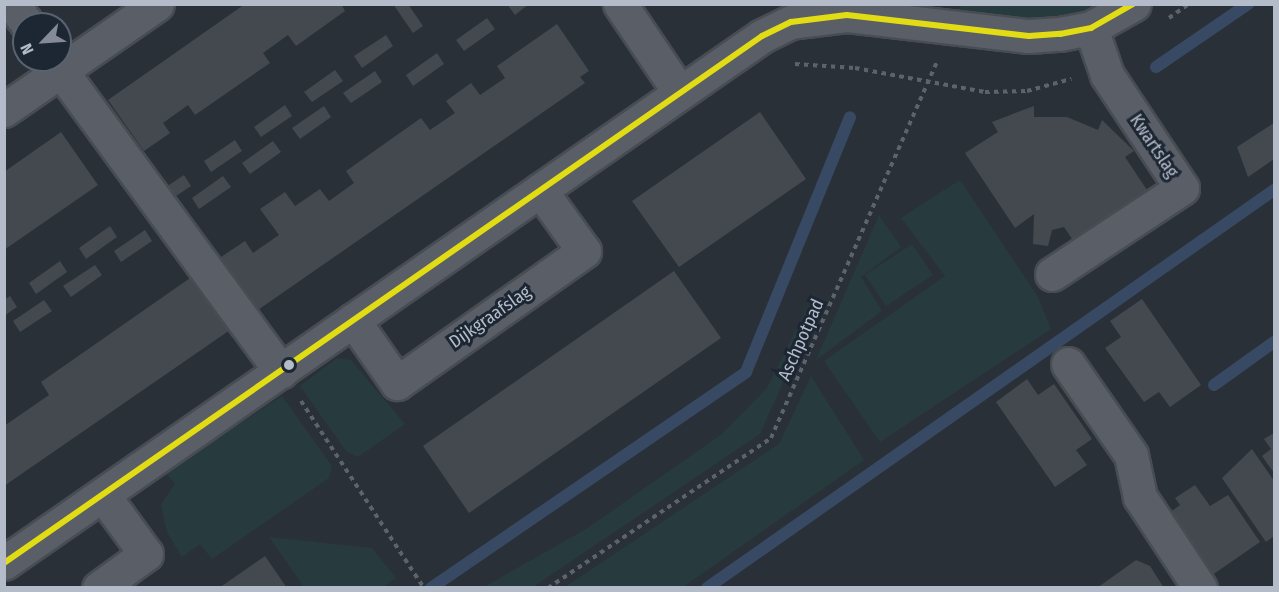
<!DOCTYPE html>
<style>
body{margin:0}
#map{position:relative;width:1279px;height:592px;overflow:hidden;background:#2a3038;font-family:"Fira Sans Condensed",sans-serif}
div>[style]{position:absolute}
.green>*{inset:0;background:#273a3e}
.stream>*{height:12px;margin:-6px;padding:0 6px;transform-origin:6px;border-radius:6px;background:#384963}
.building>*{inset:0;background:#444950}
.path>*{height:4px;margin-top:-2px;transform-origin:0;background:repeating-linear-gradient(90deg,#5d636a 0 4.5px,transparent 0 9px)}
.roads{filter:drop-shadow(2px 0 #484c53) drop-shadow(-2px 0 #484c53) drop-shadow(0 2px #484c53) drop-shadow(0 -2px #484c53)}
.street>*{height:33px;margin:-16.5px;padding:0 16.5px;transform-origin:16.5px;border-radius:16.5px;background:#5a5e66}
.bus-1>*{height:6px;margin:-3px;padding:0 3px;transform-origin:3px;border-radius:3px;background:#e1dc14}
.dots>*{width:16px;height:16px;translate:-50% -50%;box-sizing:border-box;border:3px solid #1d2633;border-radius:50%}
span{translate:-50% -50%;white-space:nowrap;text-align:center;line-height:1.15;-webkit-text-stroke:6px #1d2633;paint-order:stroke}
.street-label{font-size:18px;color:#b4bcc9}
.frame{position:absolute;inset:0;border:6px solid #b4bcc9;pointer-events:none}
.north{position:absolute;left:12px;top:12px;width:60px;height:60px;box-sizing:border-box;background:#1d2633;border:2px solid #59626f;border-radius:50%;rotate:245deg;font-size:16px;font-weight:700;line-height:24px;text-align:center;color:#b4bcc9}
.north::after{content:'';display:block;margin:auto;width:21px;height:27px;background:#848b96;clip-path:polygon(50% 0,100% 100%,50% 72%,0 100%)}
</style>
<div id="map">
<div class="green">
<i style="clip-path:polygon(966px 4px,1100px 5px,1078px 15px,1029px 18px,955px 10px)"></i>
<i style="clip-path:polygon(960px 180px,1038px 297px,1051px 329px,880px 442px,824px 361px,945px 276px,901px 218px)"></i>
<i style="clip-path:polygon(879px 215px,901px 247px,861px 277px,882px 311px,816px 360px)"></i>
<i style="clip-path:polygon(912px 244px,933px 275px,886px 306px,865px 275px)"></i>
<i style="clip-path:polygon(819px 302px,760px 434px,533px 587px,484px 587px,586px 529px,722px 434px,767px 388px,808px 306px)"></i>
<i style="clip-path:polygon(337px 358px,351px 360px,405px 424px,358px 457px,346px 451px,300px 386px)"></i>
<i style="clip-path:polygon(811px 376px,864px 460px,683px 587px,565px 587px,779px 444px)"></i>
<i style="clip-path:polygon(282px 396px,332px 466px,329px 478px,212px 559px,200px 544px,182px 557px,167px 532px,161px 505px,175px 483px,164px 473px)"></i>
<i style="clip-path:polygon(269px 537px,372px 548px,396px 578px,383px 587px,304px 587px)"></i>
</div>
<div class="stream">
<i style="left:1156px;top:67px;width:112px;rotate:-34.4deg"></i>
<i style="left:1214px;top:385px;width:74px;rotate:-35.6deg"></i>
<i style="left:431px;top:588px;width:382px;rotate:-34.4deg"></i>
<i style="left:746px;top:372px;width:275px;rotate:-67.8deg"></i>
<i style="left:707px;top:588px;width:693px;rotate:-35.07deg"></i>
</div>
<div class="building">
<i style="clip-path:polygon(245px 4px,341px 4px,345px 11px,296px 46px,288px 35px,263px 53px,270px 63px,195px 115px,188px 105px,163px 123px,170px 133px,144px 151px,108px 100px)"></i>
<i style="clip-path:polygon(393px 4px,408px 4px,423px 26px,413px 33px)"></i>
<i style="clip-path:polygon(507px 4px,529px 4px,515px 15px)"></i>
<i style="clip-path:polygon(487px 18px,495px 29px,464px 51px,456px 40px)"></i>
<i style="clip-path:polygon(557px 24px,589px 71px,580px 77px,585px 83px,255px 312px,218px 259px,245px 241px,253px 253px,279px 235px,260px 209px,285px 192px,295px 206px,320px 189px,329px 201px,354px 183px,346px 171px,421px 118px,430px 130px,455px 113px,446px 101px,471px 83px,480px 95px,505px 78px,497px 66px)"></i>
<i style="clip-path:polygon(386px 35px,393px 46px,362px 68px,354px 56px)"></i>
<i style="clip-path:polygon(437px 53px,444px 64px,413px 86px,406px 75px)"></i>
<i style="clip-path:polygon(335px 70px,343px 81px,312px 102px,304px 92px)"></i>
<i style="clip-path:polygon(375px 71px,382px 82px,351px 103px,343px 93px)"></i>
<i style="clip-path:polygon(285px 105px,292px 116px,261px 137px,254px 127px)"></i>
<i style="clip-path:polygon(324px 106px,331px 117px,300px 139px,292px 128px)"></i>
<i style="clip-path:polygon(1034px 106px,1034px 117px,1067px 117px,1098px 130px,1102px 120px,1134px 151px,1125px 157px,1147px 190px,1072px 239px,1064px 227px,1052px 230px,1048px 246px,1033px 244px,1034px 214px,1015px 228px,965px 153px,998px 132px,992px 122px)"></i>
<i style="clip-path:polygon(760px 112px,806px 179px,679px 267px,632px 201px)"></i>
<i style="clip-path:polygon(1274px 123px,1274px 159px,1248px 177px,1237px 147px)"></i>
<i style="clip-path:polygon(61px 132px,98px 185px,4px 250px,4px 172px)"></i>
<i style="clip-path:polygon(235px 140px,242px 151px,211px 172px,204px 161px)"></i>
<i style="clip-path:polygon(273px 141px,281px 152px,250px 174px,242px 163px)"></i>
<i style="clip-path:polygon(184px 175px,191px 186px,170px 200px,163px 189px)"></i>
<i style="clip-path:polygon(223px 176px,231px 187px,199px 209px,192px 198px)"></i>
<i style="clip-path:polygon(110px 226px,117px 237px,86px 259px,79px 248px)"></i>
<i style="clip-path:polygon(145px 230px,152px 241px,121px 262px,114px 251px)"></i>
<i style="clip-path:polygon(60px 261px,67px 272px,36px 294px,29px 283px)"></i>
<i style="clip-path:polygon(95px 265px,102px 275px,71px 297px,63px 286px)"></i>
<i style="clip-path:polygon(674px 271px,721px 338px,469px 513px,423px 446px)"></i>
<i style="clip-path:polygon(193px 276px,230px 330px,4px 486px,4px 426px,49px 395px,41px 382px)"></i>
<i style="clip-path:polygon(10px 296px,17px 307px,4px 316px,4px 300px)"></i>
<i style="clip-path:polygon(1142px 299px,1201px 385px,1170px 407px,1159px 392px,1144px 402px,1105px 348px,1121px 337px,1110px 321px)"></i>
<i style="clip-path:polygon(44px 300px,52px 311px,20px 332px,13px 321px)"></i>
<i style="clip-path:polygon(1027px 379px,1038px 395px,1054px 384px,1092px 439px,1076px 450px,1087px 465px,1055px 487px,996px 402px)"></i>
<i style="clip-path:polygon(1274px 433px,1274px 473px,1262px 456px,1271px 449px,1264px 439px)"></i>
<i style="clip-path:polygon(1252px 449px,1274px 481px,1274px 536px,1266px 542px,1222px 478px)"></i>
<i style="clip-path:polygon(1195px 485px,1210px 506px,1228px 495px,1260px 542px,1205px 580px,1162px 518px,1180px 505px,1175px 498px)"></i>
<i style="clip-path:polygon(265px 556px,287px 588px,219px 588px)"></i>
<i style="clip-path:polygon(1136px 560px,1150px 566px,1164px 588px,1097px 588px)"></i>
</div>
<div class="path">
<i style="left:1169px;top:18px;width:24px;rotate:-35deg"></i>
<i style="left:795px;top:64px;width:60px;rotate:3.8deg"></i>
<i style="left:855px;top:68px;width:132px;rotate:10.5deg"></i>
<i style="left:985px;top:92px;width:42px;rotate:-1.4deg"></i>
<i style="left:1027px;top:91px;width:46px;rotate:-15.3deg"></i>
<i style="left:301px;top:401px;width:224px;rotate:56.7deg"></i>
<i style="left:548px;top:588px;width:269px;rotate:-33.9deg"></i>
<i style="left:771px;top:438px;width:411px;rotate:-66.2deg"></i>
</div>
<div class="roads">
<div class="street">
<i style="left:13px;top:4px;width:24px;rotate:55deg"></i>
<i style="left:620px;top:4px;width:107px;rotate:56deg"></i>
<i style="left:53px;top:60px;width:386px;rotate:53.8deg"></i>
<i style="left:4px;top:110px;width:186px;rotate:-34.7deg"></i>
<i style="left:1052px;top:274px;width:156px;rotate:-33.5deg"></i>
<i style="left:1182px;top:188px;width:136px;rotate:-123.6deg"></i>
<i style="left:1107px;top:75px;width:50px;rotate:-108.8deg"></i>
<i style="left:353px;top:320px;width:77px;rotate:55.1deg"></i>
<i style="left:397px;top:383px;width:229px;rotate:-35.2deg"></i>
<i style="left:584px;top:251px;width:75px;rotate:-125.8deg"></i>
<i style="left:1068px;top:364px;width:111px;rotate:55.3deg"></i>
<i style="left:1131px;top:455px;width:43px;rotate:77.9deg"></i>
<i style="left:1140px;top:497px;width:109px;rotate:56.6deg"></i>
<i style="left:4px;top:563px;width:923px;rotate:-34.81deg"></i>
<i style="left:762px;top:36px;width:32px;rotate:-26deg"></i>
<i style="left:791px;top:22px;width:56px;rotate:-7.1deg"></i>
<i style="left:847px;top:15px;width:183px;rotate:6.6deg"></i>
<i style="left:1029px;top:36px;width:31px;rotate:-4deg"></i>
<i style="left:1060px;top:34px;width:32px;rotate:-11deg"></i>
<i style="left:1091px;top:28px;width:49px;rotate:-29.2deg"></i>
<i style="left:99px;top:588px;width:58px;rotate:-35.9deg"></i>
<i style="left:146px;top:554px;width:73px;rotate:-126.1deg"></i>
</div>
</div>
<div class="bus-1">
<i style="left:4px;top:563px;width:923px;rotate:-34.81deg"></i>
<i style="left:762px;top:36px;width:32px;rotate:-26deg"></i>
<i style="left:791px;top:22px;width:56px;rotate:-7.1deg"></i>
<i style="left:847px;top:15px;width:183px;rotate:6.6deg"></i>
<i style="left:1029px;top:36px;width:31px;rotate:-4deg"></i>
<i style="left:1060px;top:34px;width:32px;rotate:-11deg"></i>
<i style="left:1091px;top:28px;width:48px;rotate:-29.7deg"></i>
</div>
<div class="dots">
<i style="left:289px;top:365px;background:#b4bcc9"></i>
</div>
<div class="street-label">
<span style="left:1154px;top:146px;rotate:56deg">Kwartslag</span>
<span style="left:490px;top:317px;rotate:-35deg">Dijkgraafslag</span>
<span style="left:801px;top:340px;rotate:-66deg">Aschpotpad</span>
</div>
<div class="frame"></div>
<div class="north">N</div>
</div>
